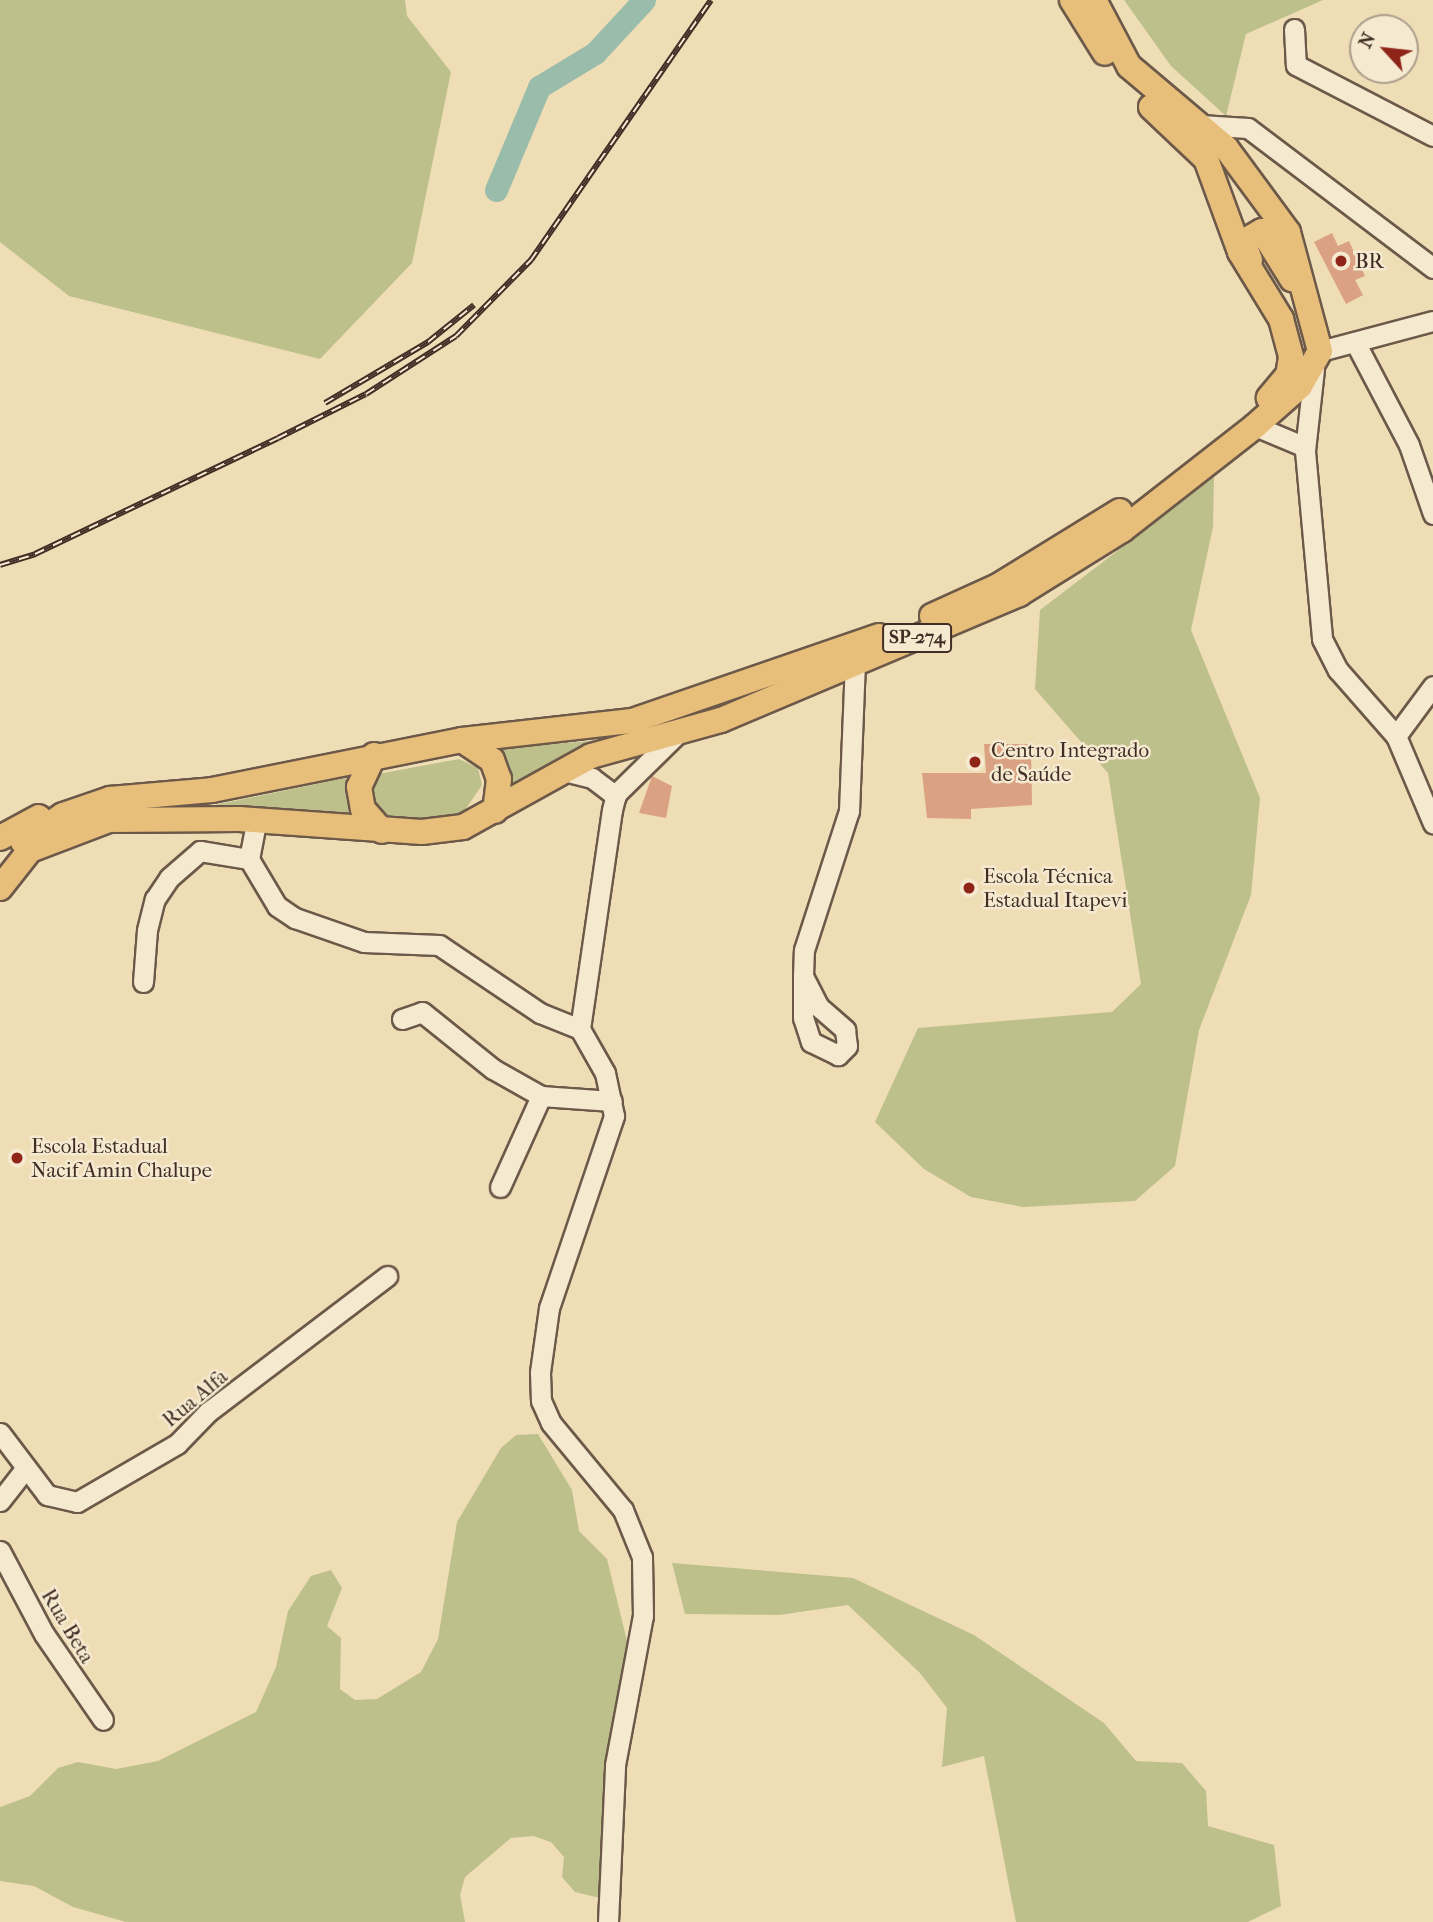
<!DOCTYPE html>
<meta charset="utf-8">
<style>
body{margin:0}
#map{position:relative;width:1433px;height:1922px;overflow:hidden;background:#efddb6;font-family:"IM FELL French Canon",serif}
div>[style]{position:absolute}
.green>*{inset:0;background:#bdc08b}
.river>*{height:23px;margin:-11.5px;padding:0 11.5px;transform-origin:11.5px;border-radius:11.5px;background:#9abcab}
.building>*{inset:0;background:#daa282}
.roads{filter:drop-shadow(2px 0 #6c5949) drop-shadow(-2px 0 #6c5949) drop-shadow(0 2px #6c5949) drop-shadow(0 -2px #6c5949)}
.minor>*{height:19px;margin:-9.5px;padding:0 9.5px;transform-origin:9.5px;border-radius:9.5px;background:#f5e9d0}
.major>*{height:24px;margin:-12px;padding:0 12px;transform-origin:12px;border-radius:12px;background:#e8be7b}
.rail>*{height:6px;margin-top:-3px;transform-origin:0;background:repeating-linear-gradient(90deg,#f5e9d0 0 10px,#412d25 0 20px);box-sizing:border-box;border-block:2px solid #412d25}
.dots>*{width:19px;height:19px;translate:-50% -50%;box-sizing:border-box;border:4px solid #f5e9d0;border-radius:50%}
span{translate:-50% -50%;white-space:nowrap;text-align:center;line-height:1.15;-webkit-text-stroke:5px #f5e9d0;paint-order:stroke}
.shield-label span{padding:2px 5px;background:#f5e9d0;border:2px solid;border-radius:5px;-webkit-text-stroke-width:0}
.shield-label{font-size:19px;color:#412d25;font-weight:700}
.poi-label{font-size:21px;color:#412d25}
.left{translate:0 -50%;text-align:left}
.street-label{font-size:21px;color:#412d25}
.north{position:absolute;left:1349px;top:14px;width:70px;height:70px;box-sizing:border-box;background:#f5e9d0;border:2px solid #ad9e8c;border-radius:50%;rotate:297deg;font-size:19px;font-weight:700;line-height:28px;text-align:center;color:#412d25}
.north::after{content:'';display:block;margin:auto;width:24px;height:32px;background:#8f2418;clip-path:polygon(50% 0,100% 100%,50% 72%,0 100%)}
</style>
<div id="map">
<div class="green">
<i style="clip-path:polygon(0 0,405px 0,407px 16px,451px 72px,412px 263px,320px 359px,69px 296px,0 242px)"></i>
<i style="clip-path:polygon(1124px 0,1323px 0,1246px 34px,1226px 116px,1171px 66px)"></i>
<i style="clip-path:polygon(1214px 477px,1213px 527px,1191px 630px,1260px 798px,1251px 895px,1199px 1030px,1175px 1166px,1135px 1201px,1023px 1207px,971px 1197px,924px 1169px,875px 1122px,918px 1028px,1112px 1012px,1141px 984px,1108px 773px,1035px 689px,1040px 610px)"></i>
<i style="clip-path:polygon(591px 741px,507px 792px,509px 767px,492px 749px)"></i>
<i style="clip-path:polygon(459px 759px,478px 768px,482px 785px,463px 813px,425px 823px,389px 819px,373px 809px,368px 786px,378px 774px)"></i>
<i style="clip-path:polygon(346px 778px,349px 819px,186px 811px)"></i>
<i style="clip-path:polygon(538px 1434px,572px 1490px,579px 1531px,607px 1559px,627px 1641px,604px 1899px,575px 1892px,562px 1877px,564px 1857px,551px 1842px,533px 1836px,511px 1838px,465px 1877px,460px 1895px,465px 1922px,126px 1922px,73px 1907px,34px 1886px,0 1881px,0 1807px,30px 1796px,58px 1768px,78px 1762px,116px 1769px,158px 1761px,256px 1712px,276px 1667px,288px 1611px,311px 1576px,331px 1570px,342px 1588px,327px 1626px,341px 1638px,340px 1689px,355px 1700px,377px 1699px,421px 1672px,438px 1639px,457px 1522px,501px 1448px,516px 1435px)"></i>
<i style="clip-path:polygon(672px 1563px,853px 1578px,974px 1635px,1104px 1723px,1136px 1761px,1182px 1763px,1206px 1791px,1208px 1826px,1274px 1845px,1281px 1906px,1248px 1922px,1016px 1922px,984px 1756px,942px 1767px,947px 1708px,920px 1673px,848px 1605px,779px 1615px,685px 1614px)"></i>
</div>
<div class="river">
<i style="left:496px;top:190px;width:112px;rotate:-67.3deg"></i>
<i style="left:539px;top:87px;width:66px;rotate:-31.3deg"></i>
<i style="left:595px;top:53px;width:72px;rotate:-47.2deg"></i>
</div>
<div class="building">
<i style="clip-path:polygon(1332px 233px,1338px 246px,1349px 241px,1365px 276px,1355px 280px,1363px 295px,1346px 304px,1314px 242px)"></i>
<i style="clip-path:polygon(984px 744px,1031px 744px,1032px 805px,971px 809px,971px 819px,927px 818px,922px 773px,986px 773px)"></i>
<i style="clip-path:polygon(652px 776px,672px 786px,666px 818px,639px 813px)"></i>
</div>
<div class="roads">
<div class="minor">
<i style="left:1294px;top:29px;width:36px;rotate:87deg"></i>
<i style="left:1296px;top:65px;width:154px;rotate:27.4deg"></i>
<i style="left:1200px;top:125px;width:48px;rotate:3.6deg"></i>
<i style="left:1248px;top:128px;width:232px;rotate:37.1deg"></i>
<i style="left:1355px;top:342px;width:116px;rotate:62.3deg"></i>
<i style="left:1409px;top:445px;width:73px;rotate:70.8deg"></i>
<i style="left:1320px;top:351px;width:117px;rotate:-14.9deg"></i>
<i style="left:1314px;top:369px;width:82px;rotate:96.3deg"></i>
<i style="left:1305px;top:451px;width:189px;rotate:84.8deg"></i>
<i style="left:1322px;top:639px;width:35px;rotate:63deg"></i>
<i style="left:1338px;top:670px;width:88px;rotate:48.7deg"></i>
<i style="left:1396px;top:736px;width:95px;rotate:67deg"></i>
<i style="left:1255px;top:426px;width:54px;rotate:22.8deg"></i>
<i style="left:1396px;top:736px;width:62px;rotate:-53.5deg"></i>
<i style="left:564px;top:771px;width:29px;rotate:14deg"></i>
<i style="left:592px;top:778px;width:30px;rotate:37deg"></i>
<i style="left:256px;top:823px;width:37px;rotate:101deg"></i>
<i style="left:249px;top:859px;width:55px;rotate:59.2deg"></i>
<i style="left:277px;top:906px;width:22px;rotate:34deg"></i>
<i style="left:295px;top:918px;width:73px;rotate:19.2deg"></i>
<i style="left:364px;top:942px;width:75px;rotate:2.3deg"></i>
<i style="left:439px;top:945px;width:122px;rotate:34deg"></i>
<i style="left:540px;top:1013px;width:43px;rotate:21.8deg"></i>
<i style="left:803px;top:976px;width:35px;rotate:63deg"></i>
<i style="left:819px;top:1007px;width:35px;rotate:41deg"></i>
<i style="left:845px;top:1030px;width:16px;rotate:83deg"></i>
<i style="left:847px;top:1046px;width:13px;rotate:135deg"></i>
<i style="left:838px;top:1055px;width:30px;rotate:-154deg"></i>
<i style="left:811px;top:1042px;width:25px;rotate:-108deg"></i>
<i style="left:803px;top:1018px;width:42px;rotate:-90deg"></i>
<i style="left:803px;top:976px;width:26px;rotate:-88deg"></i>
<i style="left:804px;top:950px;width:146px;rotate:-72.1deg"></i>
<i style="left:849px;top:811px;width:148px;rotate:-87.7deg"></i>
<i style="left:143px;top:982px;width:52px;rotate:-85.6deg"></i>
<i style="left:147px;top:930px;width:32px;rotate:-76deg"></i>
<i style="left:155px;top:899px;width:25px;rotate:-56deg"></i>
<i style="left:169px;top:878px;width:41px;rotate:-41.1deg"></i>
<i style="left:200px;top:851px;width:50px;rotate:9.3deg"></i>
<i style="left:402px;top:1019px;width:21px;rotate:-19deg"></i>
<i style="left:422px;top:1012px;width:91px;rotate:38.8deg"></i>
<i style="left:493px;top:1069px;width:55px;rotate:29.4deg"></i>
<i style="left:541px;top:1096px;width:71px;rotate:4deg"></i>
<i style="left:500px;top:1187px;width:100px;rotate:-65.7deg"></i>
<i style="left:0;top:1433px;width:78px;rotate:52.8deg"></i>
<i style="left:47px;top:1495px;width:31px;rotate:13deg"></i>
<i style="left:77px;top:1502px;width:116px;rotate:-30.1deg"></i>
<i style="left:177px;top:1444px;width:45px;rotate:-45.9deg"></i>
<i style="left:208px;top:1412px;width:225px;rotate:-37.2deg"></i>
<i style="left:0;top:1501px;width:41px;rotate:-52deg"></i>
<i style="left:0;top:1551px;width:94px;rotate:62.1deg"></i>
<i style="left:44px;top:1634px;width:104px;rotate:55.5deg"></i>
<i style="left:608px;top:1922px;width:157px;rotate:-87.4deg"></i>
<i style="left:615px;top:1765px;width:152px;rotate:-79.4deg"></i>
<i style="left:643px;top:1616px;width:59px;rotate:-91deg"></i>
<i style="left:642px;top:1557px;width:51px;rotate:-112deg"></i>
<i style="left:623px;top:1510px;width:113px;rotate:-129.6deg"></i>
<i style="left:551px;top:1423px;width:24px;rotate:-114deg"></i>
<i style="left:541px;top:1401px;width:29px;rotate:-92deg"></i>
<i style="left:540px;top:1372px;width:65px;rotate:-82deg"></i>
<i style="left:549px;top:1308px;width:203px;rotate:-71.3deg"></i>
<i style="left:614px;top:1116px;width:44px;rotate:-101.8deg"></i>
<i style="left:605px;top:1073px;width:51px;rotate:-119.6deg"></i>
<i style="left:580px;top:1029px;width:221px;rotate:-81.7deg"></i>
<i style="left:612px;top:810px;width:16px;rotate:-76deg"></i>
<i style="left:616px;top:794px;width:86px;rotate:-44.5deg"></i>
</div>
<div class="major">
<i style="left:1072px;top:0;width:62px;rotate:58.1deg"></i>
<i style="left:1151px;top:107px;width:76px;rotate:43.4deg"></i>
<i style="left:1206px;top:159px;width:99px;rotate:69.9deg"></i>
<i style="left:1240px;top:252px;width:79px;rotate:58.5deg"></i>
<i style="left:1281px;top:319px;width:39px;rotate:75deg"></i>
<i style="left:1291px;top:357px;width:18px;rotate:99deg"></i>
<i style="left:1288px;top:375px;width:30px;rotate:130deg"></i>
<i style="left:1250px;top:260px;width:19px;rotate:-111deg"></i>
<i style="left:1243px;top:242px;width:22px;rotate:-30deg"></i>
<i style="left:1262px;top:231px;width:57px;rotate:58deg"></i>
<i style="left:932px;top:616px;width:72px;rotate:-24.4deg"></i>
<i style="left:998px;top:586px;width:143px;rotate:-31.6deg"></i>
<i style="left:462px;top:740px;width:36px;rotate:34deg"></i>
<i style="left:492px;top:760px;width:20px;rotate:70deg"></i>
<i style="left:499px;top:779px;width:32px;rotate:97deg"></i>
<i style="left:374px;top:755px;width:35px;rotate:115deg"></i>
<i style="left:359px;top:787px;width:22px;rotate:80deg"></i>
<i style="left:363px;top:809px;width:29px;rotate:49deg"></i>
<i style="left:0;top:838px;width:44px;rotate:-28.3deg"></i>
<i style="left:23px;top:842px;width:48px;rotate:-34deg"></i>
<i style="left:63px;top:815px;width:50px;rotate:-18.8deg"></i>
<i style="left:110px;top:799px;width:102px;rotate:-5deg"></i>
<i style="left:212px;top:790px;width:255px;rotate:-11.3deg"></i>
<i style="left:462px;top:740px;width:171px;rotate:-6.4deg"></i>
<i style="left:632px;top:721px;width:261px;rotate:-19deg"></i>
<i style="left:0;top:888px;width:48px;rotate:-51.7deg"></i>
<i style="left:30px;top:850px;width:85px;rotate:-20.8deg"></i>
<i style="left:109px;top:820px;width:130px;rotate:-0.4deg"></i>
<i style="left:239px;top:819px;width:183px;rotate:4.1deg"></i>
<i style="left:422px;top:832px;width:41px;rotate:-7deg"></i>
<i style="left:463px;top:827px;width:146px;rotate:-29deg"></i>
<i style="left:591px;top:756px;width:135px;rotate:-15.5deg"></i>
<i style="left:721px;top:720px;width:324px;rotate:-22.9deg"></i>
<i style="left:1019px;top:594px;width:121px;rotate:-31.9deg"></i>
<i style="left:1122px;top:530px;width:169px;rotate:-38deg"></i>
<i style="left:1255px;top:426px;width:60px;rotate:-41.6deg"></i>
<i style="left:1300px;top:386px;width:40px;rotate:-60.3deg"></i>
<i style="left:1320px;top:351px;width:123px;rotate:-105.1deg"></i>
<i style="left:1288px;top:232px;width:104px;rotate:-126.4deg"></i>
<i style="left:1226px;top:148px;width:127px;rotate:-139.8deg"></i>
<i style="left:1129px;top:66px;width:75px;rotate:-117.9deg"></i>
</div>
</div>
<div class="rail">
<i style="left:325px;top:403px;width:120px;rotate:-30.6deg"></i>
<i style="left:428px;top:342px;width:59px;rotate:-38.8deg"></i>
<i style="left:0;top:565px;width:37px;rotate:-17deg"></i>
<i style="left:35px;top:554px;width:269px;rotate:-25.5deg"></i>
<i style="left:278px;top:438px;width:98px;rotate:-26.6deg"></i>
<i style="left:366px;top:394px;width:107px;rotate:-32.8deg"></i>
<i style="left:456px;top:336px;width:107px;rotate:-45.4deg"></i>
<i style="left:531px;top:260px;width:316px;rotate:-55.3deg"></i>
</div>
<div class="dots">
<i style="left:1341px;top:261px;background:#8f2418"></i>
<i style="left:975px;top:762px;background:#8f2418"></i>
<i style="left:969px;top:888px;background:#8f2418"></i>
<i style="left:17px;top:1158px;background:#8f2418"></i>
</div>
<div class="shield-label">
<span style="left:917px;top:638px">SP-274</span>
</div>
<div class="poi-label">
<span class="left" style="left:1355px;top:261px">BR</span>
<span class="left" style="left:991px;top:762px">Centro Integrado<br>de Saúde</span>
<span class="left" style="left:983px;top:888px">Escola Técnica<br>Estadual Itapevi</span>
<span class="left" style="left:31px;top:1158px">Escola Estadual<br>Nacif Amin Chalupe</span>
</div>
<div class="street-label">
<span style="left:195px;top:1398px;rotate:-40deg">Rua Alfa</span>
<span style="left:68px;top:1626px;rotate:59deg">Rua Beta</span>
</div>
<div class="north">N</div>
</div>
